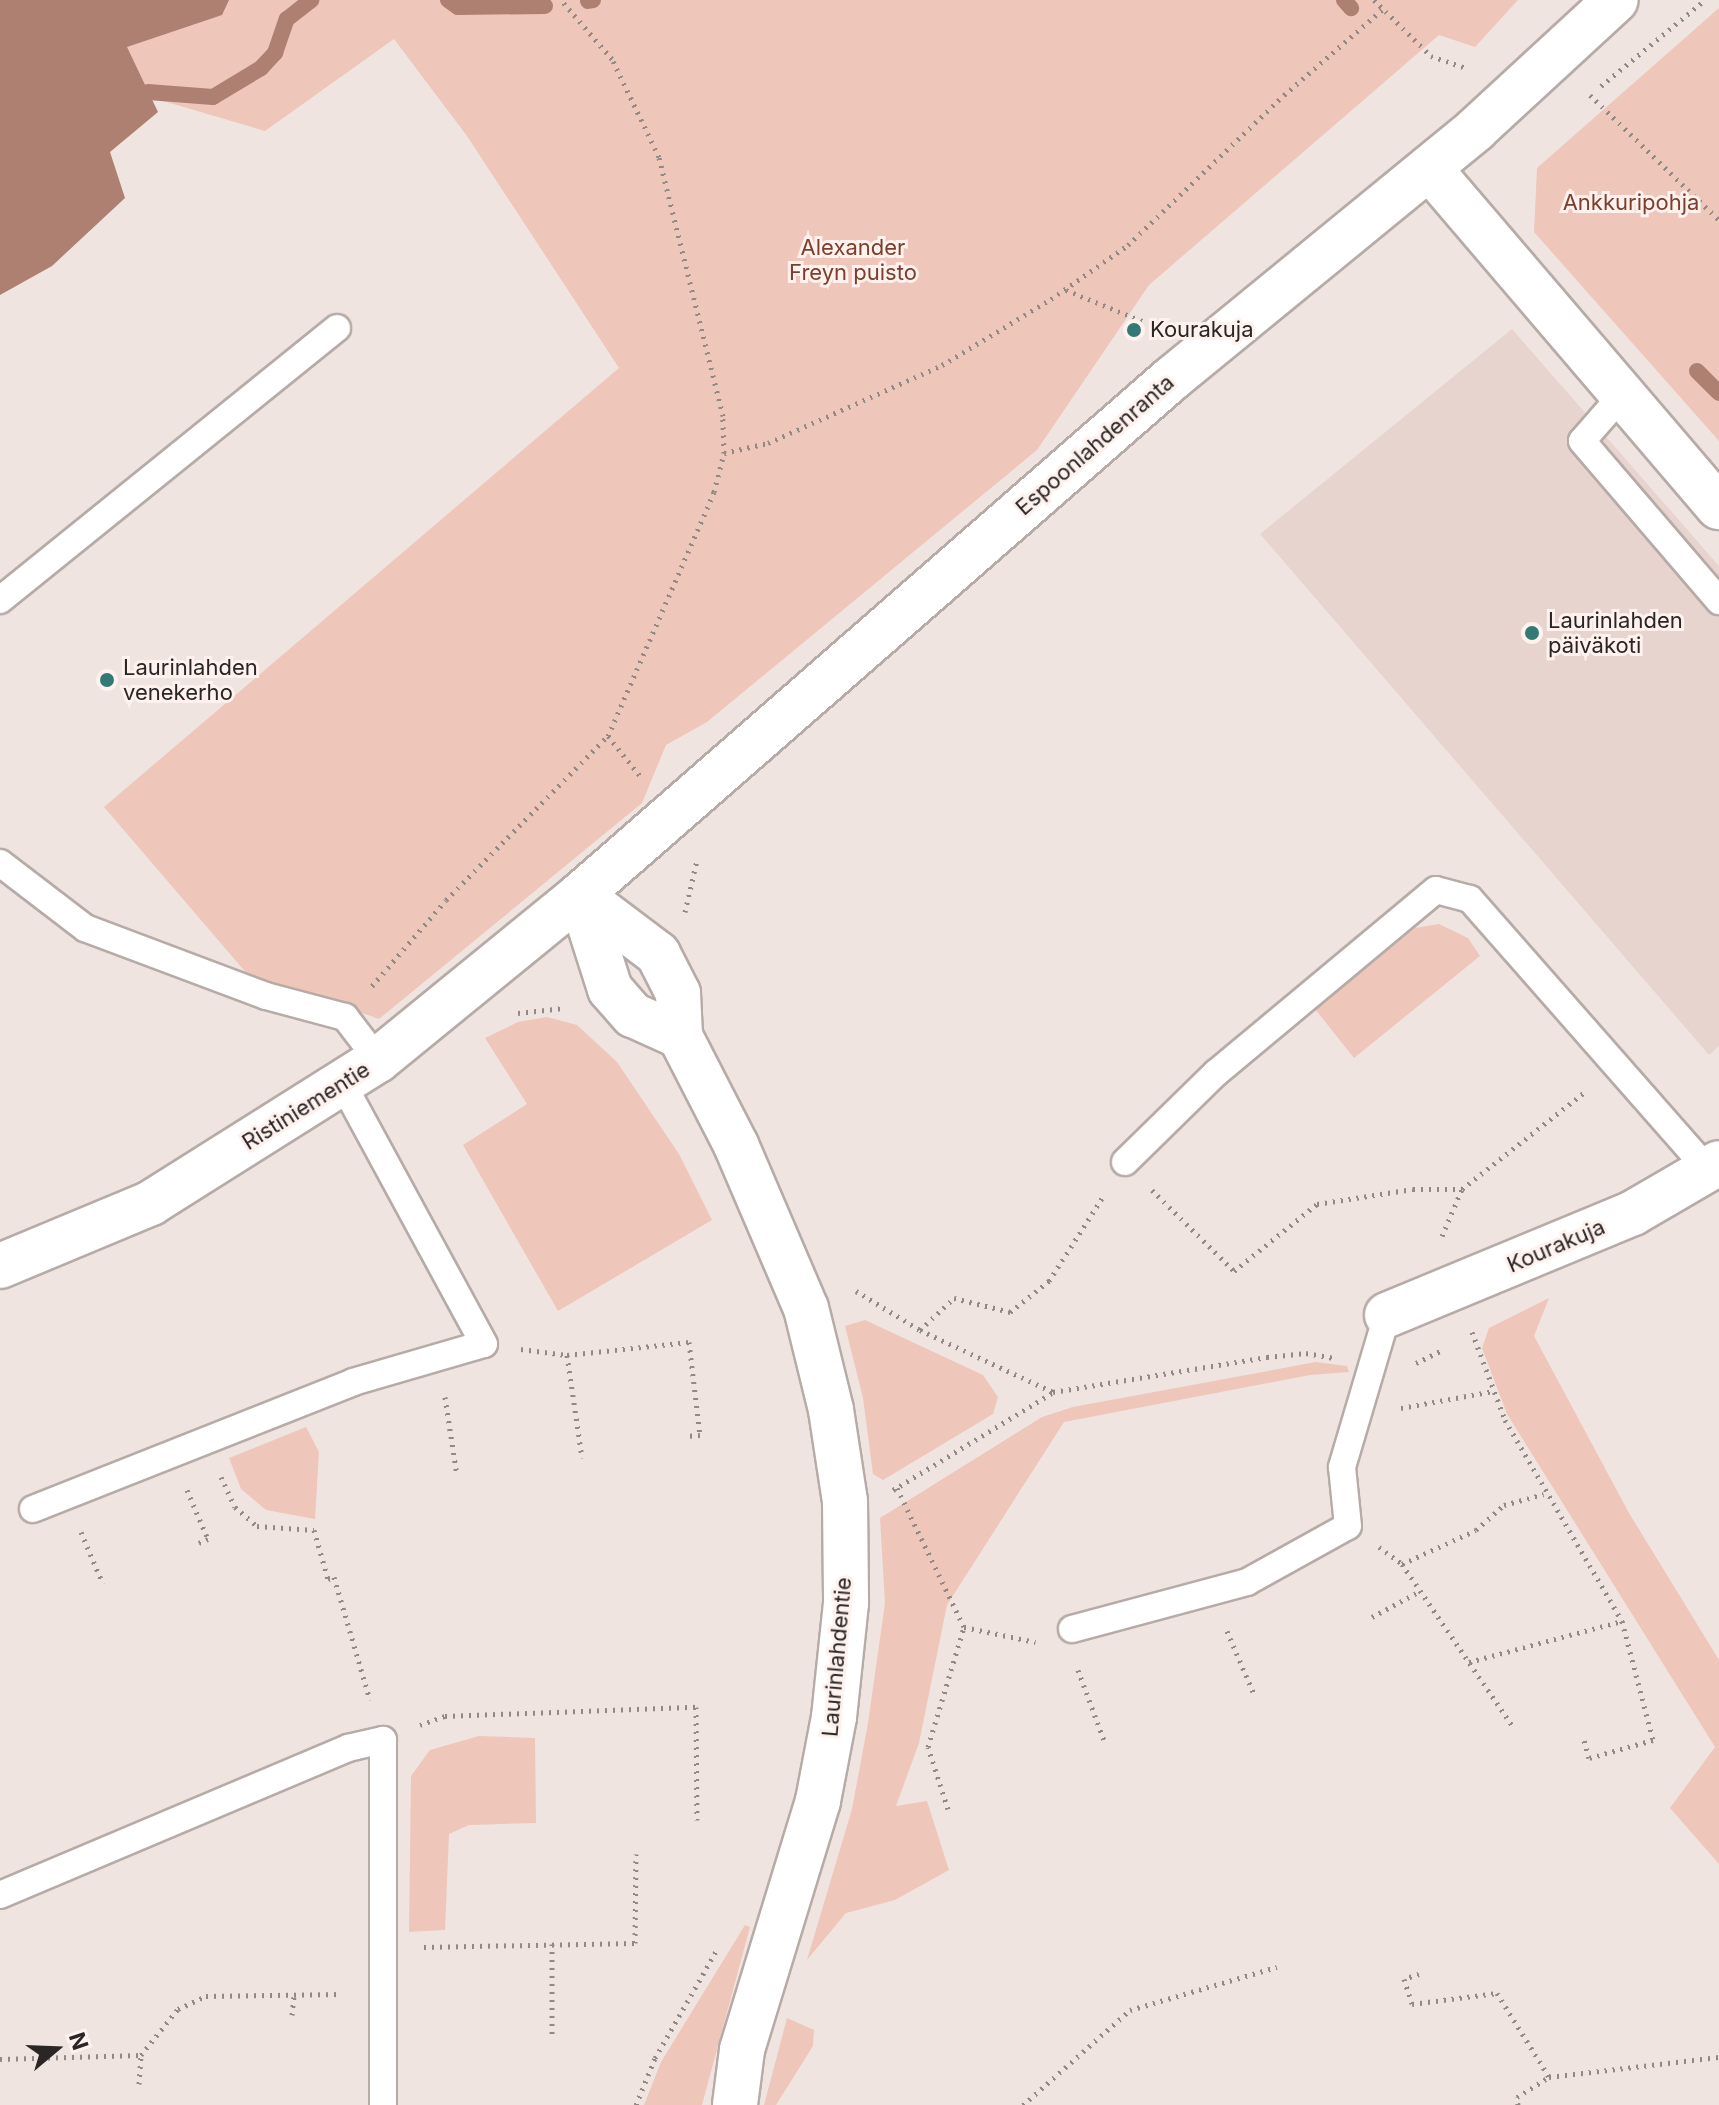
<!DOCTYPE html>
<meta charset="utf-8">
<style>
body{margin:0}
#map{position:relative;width:1719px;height:2105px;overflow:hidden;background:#f0e4e0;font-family:Inter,sans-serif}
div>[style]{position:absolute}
.built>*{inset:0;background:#e8d4cf}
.green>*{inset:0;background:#efc6ba}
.water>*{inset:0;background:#ad8072}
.stream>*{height:16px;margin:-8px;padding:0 8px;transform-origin:8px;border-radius:8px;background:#ad8072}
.path>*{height:5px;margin-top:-2.5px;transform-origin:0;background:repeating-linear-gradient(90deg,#918986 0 2px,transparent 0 8px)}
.roads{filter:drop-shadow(2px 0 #b6aba7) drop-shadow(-2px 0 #b6aba7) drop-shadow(0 2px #b6aba7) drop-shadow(0 -2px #b6aba7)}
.lane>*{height:26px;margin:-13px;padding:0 13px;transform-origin:13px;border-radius:13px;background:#fff}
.street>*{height:44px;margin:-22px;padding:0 22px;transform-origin:22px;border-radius:22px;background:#fff}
.secondary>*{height:44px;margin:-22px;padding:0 22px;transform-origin:22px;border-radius:22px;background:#fff}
.dots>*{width:22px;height:22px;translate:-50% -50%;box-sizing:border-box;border:4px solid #fef1ee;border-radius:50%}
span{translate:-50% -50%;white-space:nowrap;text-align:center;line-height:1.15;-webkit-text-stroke:6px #fef1ee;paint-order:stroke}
.park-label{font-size:22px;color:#7b3f2c}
.poi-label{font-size:22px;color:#2a2625}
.left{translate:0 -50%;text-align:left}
.street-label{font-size:22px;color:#2a2625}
.north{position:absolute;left:16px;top:2009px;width:80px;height:80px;-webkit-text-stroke:6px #fef1ee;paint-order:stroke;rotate:71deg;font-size:22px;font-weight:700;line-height:32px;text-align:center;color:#2a2625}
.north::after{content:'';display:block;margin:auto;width:28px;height:36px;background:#2a2625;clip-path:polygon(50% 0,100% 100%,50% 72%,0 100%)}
</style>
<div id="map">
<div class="built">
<i style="clip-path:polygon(1512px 329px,1719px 566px,1719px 1046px,1709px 1055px,1260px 534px)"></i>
</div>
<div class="green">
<i style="clip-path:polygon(0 0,1518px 0,1475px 47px,1439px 35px,1149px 285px,1037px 450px,707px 722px,666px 745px,642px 803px,379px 1019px,354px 1010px,275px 1014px,266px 996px,104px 807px,619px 368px,467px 136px,394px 39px,265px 131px,136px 93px)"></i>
<i style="clip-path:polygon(1719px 8px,1719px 441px,1534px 232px,1537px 168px)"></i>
<i style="clip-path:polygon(1439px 924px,1468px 938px,1480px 956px,1354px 1058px,1315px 1009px,1415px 928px)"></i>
<i style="clip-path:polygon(547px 1017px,577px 1025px,617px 1062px,679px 1154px,712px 1220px,558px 1311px,463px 1145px,527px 1104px,485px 1038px,518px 1022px)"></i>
<i style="clip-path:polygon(1549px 1298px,1534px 1336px,1629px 1513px,1719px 1660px,1719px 1864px,1670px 1808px,1715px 1747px,1507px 1414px,1482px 1348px,1489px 1328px)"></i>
<i style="clip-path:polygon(865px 1320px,983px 1375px,998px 1397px,993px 1414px,883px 1480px,873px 1474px,863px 1398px,845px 1326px)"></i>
<i style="clip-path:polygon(1316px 1362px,1347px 1366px,1349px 1372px,1310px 1375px,1064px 1422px,947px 1605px,919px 1743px,896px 1806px,927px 1801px,949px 1870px,895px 1900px,846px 1913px,807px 1960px,852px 1809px,868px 1723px,885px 1603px,880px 1518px,1042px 1417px,1073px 1407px)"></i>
<i style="clip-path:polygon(306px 1427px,319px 1452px,315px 1519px,266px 1510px,241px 1489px,229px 1458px)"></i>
<i style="clip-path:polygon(479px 1736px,535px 1738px,536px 1823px,469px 1825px,449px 1834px,445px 1930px,409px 1932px,411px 1776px,430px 1750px)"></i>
<i style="clip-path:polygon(745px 1925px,750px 1927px,702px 2105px,644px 2105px,661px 2062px)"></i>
<i style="clip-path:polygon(787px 2018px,814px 2030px,813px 2046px,776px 2105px,764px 2105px)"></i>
</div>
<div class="water">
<i style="clip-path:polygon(0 0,229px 0,222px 15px,127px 47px,158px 112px,110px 152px,125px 198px,52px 266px,0 295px)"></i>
</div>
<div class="stream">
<i style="left:448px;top:0;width:12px;rotate:35deg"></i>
<i style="left:458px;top:7px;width:87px;rotate:-0.7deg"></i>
<i style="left:1344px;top:0;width:11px;rotate:49deg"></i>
<i style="left:588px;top:1px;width:5px;rotate:-11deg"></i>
<i style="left:148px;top:92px;width:65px;rotate:4.4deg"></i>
<i style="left:213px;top:97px;width:56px;rotate:-31.1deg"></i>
<i style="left:261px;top:68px;width:21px;rotate:-47deg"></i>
<i style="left:275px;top:53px;width:36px;rotate:-71deg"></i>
<i style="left:287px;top:19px;width:31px;rotate:-38deg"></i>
<i style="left:1697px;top:371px;width:31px;rotate:45deg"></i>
</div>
<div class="path">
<i style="left:1374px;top:0;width:80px;rotate:44.5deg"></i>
<i style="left:1431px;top:56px;width:39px;rotate:19deg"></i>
<i style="left:1601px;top:86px;width:135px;rotate:-39.6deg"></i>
<i style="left:1590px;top:95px;width:180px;rotate:44.1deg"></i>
<i style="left:1066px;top:290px;width:85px;rotate:22.1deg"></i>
<i style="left:724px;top:453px;width:45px;rotate:-12.8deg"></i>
<i style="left:768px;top:443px;width:191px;rotate:-24.1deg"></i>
<i style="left:942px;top:365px;width:127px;rotate:-31.2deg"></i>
<i style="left:1051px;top:299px;width:94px;rotate:-35deg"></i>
<i style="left:1128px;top:245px;width:216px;rotate:-43.9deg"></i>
<i style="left:1284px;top:95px;width:131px;rotate:-41deg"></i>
<i style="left:608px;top:736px;width:53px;rotate:51.2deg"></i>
<i style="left:685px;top:912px;width:53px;rotate:-77deg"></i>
<i style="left:372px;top:986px;width:113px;rotate:-49.3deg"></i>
<i style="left:446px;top:900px;width:231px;rotate:-45.4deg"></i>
<i style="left:608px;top:736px;width:266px;rotate:-66.5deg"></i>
<i style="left:714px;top:492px;width:40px;rotate:-75.6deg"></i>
<i style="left:724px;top:453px;width:37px;rotate:-92deg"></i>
<i style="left:723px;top:416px;width:267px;rotate:-103.9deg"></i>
<i style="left:659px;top:157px;width:109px;rotate:-115.6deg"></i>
<i style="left:612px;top:59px;width:78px;rotate:-130.8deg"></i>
<i style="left:518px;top:1013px;width:46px;rotate:-6.2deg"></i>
<i style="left:1152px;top:1190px;width:115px;rotate:44.6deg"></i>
<i style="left:1234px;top:1271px;width:107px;rotate:-38.9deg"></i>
<i style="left:1317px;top:1204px;width:97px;rotate:-8.9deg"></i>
<i style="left:1413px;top:1189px;width:49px"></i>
<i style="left:1462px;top:1189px;width:158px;rotate:-38.3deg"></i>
<i style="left:1442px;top:1236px;width:51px;rotate:-66.9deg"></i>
<i style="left:856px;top:1291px;width:75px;rotate:31.4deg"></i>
<i style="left:920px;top:1330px;width:147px;rotate:25deg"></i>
<i style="left:1053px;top:1392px;width:217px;rotate:-9.3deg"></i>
<i style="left:1267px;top:1357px;width:39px;rotate:-6deg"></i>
<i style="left:1306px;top:1353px;width:27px;rotate:10deg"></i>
<i style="left:920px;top:1330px;width:47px;rotate:-43.3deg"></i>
<i style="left:954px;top:1298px;width:58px;rotate:14deg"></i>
<i style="left:1010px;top:1312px;width:50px;rotate:-38.5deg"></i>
<i style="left:1049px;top:1281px;width:102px;rotate:-57.4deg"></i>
<i style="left:1472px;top:1332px;width:94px;rotate:69.4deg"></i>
<i style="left:1505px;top:1420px;width:233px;rotate:59.8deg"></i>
<i style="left:1622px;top:1621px;width:123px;rotate:75.4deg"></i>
<i style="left:1653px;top:1740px;width:66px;rotate:164.3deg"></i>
<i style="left:1589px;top:1758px;width:19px;rotate:-106deg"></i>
<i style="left:521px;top:1349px;width:46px;rotate:7.4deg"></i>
<i style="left:567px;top:1355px;width:123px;rotate:-6.1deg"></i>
<i style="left:689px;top:1342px;width:94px;rotate:83.3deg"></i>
<i style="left:700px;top:1435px;width:14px;rotate:176deg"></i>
<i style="left:567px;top:1355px;width:104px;rotate:81.7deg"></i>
<i style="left:1416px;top:1363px;width:30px;rotate:-26deg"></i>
<i style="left:445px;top:1397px;width:79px;rotate:81.3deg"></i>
<i style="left:1401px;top:1408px;width:95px;rotate:-10.4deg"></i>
<i style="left:221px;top:1477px;width:33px;rotate:65deg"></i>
<i style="left:235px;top:1507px;width:29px;rotate:41deg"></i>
<i style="left:257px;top:1526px;width:57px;rotate:4deg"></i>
<i style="left:314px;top:1530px;width:51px;rotate:74.1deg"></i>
<i style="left:328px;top:1579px;width:6px;rotate:-18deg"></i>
<i style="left:334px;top:1577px;width:128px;rotate:73.7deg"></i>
<i style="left:897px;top:1488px;width:154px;rotate:64.3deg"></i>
<i style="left:187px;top:1490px;width:53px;rotate:66.8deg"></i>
<i style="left:208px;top:1539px;width:10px;rotate:156deg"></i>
<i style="left:893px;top:1490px;width:186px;rotate:-31.4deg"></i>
<i style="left:81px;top:1532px;width:56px;rotate:67.1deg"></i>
<i style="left:1379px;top:1547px;width:29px;rotate:36deg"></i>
<i style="left:1402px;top:1564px;width:199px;rotate:55.7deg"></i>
<i style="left:1402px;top:1564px;width:81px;rotate:-24.7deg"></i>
<i style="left:1476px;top:1530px;width:38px;rotate:-42deg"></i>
<i style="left:1504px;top:1505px;width:41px;rotate:-15.4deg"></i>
<i style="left:1372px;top:1617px;width:55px;rotate:-28.4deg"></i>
<i style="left:1227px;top:1631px;width:69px;rotate:66.8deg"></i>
<i style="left:1469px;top:1662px;width:158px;rotate:-15deg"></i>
<i style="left:1078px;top:1670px;width:78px;rotate:69.7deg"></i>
<i style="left:420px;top:1725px;width:27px;rotate:-20deg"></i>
<i style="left:445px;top:1716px;width:251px;rotate:-2.1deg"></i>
<i style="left:696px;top:1707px;width:113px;rotate:89.5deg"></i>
<i style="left:948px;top:1809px;width:65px;rotate:-107.9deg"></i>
<i style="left:928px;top:1747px;width:125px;rotate:-73.3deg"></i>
<i style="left:964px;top:1627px;width:73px;rotate:11.9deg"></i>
<i style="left:552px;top:1944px;width:95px;rotate:90deg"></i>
<i style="left:424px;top:1947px;width:211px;rotate:-1.1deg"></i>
<i style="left:635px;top:1943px;width:89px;rotate:-89.4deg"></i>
<i style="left:1419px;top:1974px;width:16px;rotate:162deg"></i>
<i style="left:1404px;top:1979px;width:26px;rotate:72deg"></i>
<i style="left:1412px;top:2004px;width:86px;rotate:-7.4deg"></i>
<i style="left:1497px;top:1993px;width:99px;rotate:58.2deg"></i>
<i style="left:292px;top:2015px;width:20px;rotate:-84deg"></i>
<i style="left:0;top:2059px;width:141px;rotate:-1.6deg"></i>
<i style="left:141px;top:2055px;width:59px;rotate:-51.2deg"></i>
<i style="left:178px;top:2009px;width:31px;rotate:-25deg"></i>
<i style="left:206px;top:1996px;width:136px;rotate:-0.8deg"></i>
<i style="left:139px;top:2084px;width:29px;rotate:-86deg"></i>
<i style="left:636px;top:2105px;width:51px;rotate:-68deg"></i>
<i style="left:655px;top:2058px;width:127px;rotate:-60.2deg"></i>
<i style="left:1023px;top:2105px;width:143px;rotate:-41.6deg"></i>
<i style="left:1130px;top:2010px;width:153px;rotate:-16.3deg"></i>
<i style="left:1518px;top:2105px;width:8px;rotate:-97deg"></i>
<i style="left:1517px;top:2097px;width:38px;rotate:-32deg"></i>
<i style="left:1549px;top:2077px;width:171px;rotate:-6.7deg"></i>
</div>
<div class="roads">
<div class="lane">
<i style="left:1623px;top:394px;width:62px;rotate:131.1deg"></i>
<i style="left:1582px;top:441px;width:211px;rotate:49.4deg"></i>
<i style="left:0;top:600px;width:433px;rotate:-38.9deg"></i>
<i style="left:0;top:863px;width:107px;rotate:37.4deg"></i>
<i style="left:85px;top:928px;width:193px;rotate:20.6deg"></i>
<i style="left:266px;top:996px;width:82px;rotate:14.9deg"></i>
<i style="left:345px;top:1017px;width:54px;rotate:52.5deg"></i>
<i style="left:1125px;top:1162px;width:127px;rotate:-44.4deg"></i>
<i style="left:1216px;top:1073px;width:286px;rotate:-39.8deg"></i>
<i style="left:1436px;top:890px;width:35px;rotate:15deg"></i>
<i style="left:1470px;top:899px;width:361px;rotate:48.7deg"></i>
<i style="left:33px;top:1509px;width:344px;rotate:-21.6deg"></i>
<i style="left:353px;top:1382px;width:136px;rotate:-16.2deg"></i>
<i style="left:484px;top:1344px;width:298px;rotate:-118.5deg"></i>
<i style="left:1072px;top:1629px;width:181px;rotate:-15deg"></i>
<i style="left:1247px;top:1582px;width:115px;rotate:-29deg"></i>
<i style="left:1348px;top:1526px;width:59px;rotate:-95.8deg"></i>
<i style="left:1342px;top:1467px;width:159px;rotate:-73.5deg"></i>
<i style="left:0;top:1895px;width:378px;rotate:-22.9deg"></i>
<i style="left:348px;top:1748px;width:36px;rotate:-13deg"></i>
<i style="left:383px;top:1740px;width:365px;rotate:90deg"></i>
</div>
<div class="street">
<i style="left:1429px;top:168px;width:446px;rotate:49.5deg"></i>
<i style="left:0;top:1266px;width:164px;rotate:-22.6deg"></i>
<i style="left:151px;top:1203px;width:268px;rotate:-32.2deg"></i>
<i style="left:378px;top:1060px;width:261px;rotate:-39.2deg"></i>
<i style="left:1387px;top:1315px;width:266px;rotate:-22.5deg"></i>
<i style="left:1633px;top:1213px;width:99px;rotate:-30.2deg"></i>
</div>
<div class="secondary">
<i style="left:580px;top:895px;width:785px;rotate:-41.12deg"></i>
<i style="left:1171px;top:379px;width:394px;rotate:-39.3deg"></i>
<i style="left:1476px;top:129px;width:190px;rotate:-42.7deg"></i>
<i style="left:580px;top:895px;width:98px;rotate:37.1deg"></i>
<i style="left:658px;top:954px;width:44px;rotate:62.9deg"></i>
<i style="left:678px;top:993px;width:43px;rotate:87.3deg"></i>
<i style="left:680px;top:1036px;width:123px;rotate:62.8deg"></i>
<i style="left:736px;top:1145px;width:177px;rotate:66.8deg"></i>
<i style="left:806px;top:1308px;width:105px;rotate:76.2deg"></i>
<i style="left:831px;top:1410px;width:92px;rotate:81.3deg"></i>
<i style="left:845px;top:1501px;width:102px;rotate:89.4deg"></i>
<i style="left:846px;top:1603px;width:115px;rotate:96deg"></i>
<i style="left:834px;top:1717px;width:86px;rotate:100.8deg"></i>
<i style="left:818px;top:1801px;width:260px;rotate:107deg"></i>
<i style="left:742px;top:2050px;width:55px;rotate:97.3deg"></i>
<i style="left:580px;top:895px;width:99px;rotate:72.3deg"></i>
<i style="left:610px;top:989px;width:35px;rotate:49deg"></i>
<i style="left:633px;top:1015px;width:51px;rotate:24.1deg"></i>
</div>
</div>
<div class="dots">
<i style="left:1134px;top:330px;background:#337a74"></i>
<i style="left:1532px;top:633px;background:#337a74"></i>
<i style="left:107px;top:680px;background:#337a74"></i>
</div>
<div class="park-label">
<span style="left:1631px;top:203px">Ankkuripohja</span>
<span style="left:853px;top:260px">Alexander<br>Freyn puisto</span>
</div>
<div class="poi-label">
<span class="left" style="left:1150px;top:330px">Kourakuja</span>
<span class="left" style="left:1548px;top:633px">Laurinlahden<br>päiväkoti</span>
<span class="left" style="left:123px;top:680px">Laurinlahden<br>venekerho</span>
</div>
<div class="street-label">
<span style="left:1095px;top:445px;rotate:-41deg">Espoonlahdenranta</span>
<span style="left:306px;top:1106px;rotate:-32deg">Ristiniementie</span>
<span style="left:1556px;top:1246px;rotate:-23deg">Kourakuja</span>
<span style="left:837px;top:1657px;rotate:-85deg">Laurinlahdentie</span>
</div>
<div class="north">N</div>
</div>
